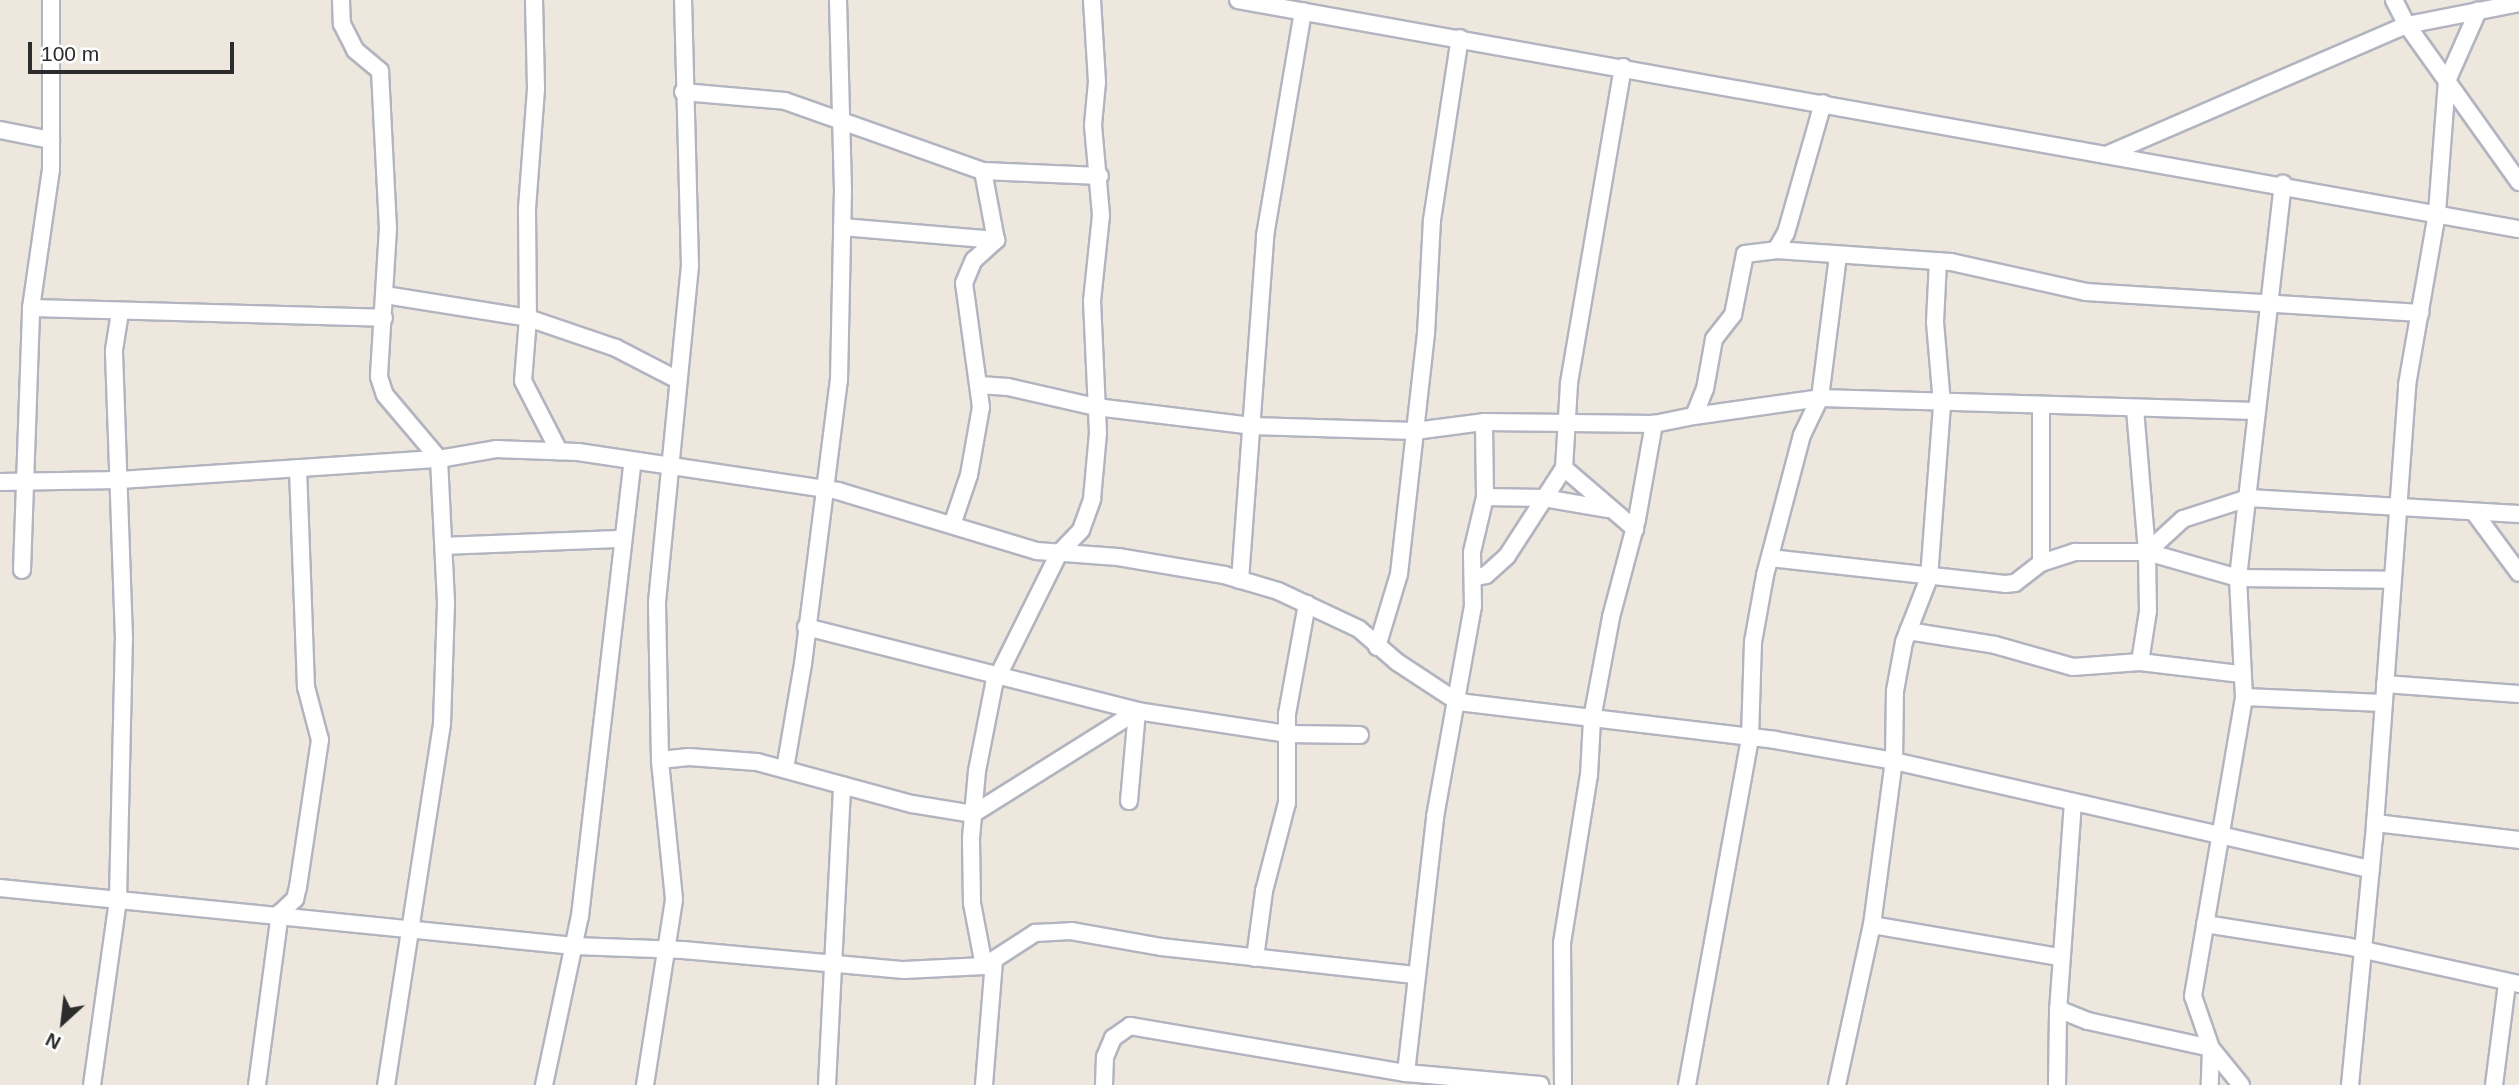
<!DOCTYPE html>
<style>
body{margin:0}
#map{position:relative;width:2519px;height:1085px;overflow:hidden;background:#eee7de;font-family:Helvetica,sans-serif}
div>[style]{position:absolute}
.roads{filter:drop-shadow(2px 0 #b2b4c0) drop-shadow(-2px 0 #b2b4c0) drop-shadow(0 2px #b2b4c0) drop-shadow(0 -2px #b2b4c0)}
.minor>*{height:16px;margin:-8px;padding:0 8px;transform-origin:8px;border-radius:8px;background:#fff}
span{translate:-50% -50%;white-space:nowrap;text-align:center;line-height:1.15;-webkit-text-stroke:6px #fff;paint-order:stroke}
.north{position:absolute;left:28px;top:987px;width:70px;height:70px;-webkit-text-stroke:5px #fff;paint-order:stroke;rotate:207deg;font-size:19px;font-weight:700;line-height:28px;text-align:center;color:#2c2c2c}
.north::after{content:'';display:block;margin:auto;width:24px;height:32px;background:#2c2c2c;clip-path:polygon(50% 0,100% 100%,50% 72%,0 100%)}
.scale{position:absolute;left:28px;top:42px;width:206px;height:32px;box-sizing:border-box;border:4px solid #2c2c2c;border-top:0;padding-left:9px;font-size:21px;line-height:24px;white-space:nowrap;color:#2c2c2c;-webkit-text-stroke:5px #fff;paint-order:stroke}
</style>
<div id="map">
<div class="roads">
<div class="minor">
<i style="left:341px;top:0;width:24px;rotate:88deg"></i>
<i style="left:342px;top:24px;width:29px;rotate:63deg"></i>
<i style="left:355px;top:50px;width:33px;rotate:40deg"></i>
<i style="left:380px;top:71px;width:157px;rotate:87.1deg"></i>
<i style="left:388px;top:228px;width:149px;rotate:93.5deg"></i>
<i style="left:379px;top:377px;width:19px;rotate:72deg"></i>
<i style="left:385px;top:395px;width:84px;rotate:49.8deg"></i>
<i style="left:439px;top:459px;width:144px;rotate:87.2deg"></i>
<i style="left:446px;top:603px;width:121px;rotate:91.9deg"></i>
<i style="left:442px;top:724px;width:365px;rotate:98.8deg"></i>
<i style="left:534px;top:0;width:89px;rotate:88.7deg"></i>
<i style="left:536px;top:89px;width:121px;rotate:94.3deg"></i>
<i style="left:527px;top:210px;width:108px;rotate:89.5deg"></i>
<i style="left:528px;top:318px;width:63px;rotate:94.5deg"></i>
<i style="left:523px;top:381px;width:79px;rotate:62.8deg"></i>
<i style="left:1238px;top:0;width:1301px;rotate:10.14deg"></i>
<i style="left:2394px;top:0;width:28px;rotate:63deg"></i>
<i style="left:2407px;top:25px;width:193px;rotate:54.5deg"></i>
<i style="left:1623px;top:67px;width:322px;rotate:99.7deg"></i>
<i style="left:1569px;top:384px;width:84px;rotate:93.4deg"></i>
<i style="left:1564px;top:468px;width:94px;rotate:40.7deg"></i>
<i style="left:683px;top:92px;width:102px;rotate:5deg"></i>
<i style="left:785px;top:101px;width:210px;rotate:19.5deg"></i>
<i style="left:983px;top:171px;width:117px;rotate:2.4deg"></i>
<i style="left:0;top:130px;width:52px;rotate:11.1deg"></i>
<i style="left:2106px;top:155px;width:328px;rotate:-23.4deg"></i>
<i style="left:2407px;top:25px;width:114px;rotate:-11.1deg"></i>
<i style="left:842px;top:227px;width:155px;rotate:4.8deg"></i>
<i style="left:996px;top:240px;width:70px;rotate:-100.7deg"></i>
<i style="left:1776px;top:250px;width:20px;rotate:-60deg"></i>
<i style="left:1786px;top:233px;width:135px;rotate:-74.1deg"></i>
<i style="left:385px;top:295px;width:145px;rotate:9.1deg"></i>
<i style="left:528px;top:318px;width:93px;rotate:18.8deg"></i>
<i style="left:616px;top:348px;width:70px;rotate:27.3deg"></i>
<i style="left:31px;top:308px;width:353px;rotate:1.6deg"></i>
<i style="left:979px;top:385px;width:29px;rotate:4deg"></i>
<i style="left:1008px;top:387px;width:90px;rotate:12.8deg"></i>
<i style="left:1096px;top:407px;width:157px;rotate:6.9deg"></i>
<i style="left:1252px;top:426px;width:163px;rotate:1.8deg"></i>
<i style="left:1415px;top:431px;width:70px;rotate:-7.4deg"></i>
<i style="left:1484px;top:422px;width:170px;rotate:0.7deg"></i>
<i style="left:2041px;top:407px;width:156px;rotate:90deg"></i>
<i style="left:2135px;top:409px;width:144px;rotate:85.2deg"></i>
<i style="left:1694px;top:416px;width:127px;rotate:-8.1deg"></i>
<i style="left:1820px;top:398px;width:144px;rotate:-82.8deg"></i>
<i style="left:0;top:482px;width:120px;rotate:-1deg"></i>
<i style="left:120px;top:480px;width:320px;rotate:-3.8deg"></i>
<i style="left:439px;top:459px;width:59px;rotate:-9.8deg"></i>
<i style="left:497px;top:449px;width:81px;rotate:2.1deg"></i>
<i style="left:578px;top:452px;width:263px;rotate:8.5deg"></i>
<i style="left:838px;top:491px;width:208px;rotate:16.8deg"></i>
<i style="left:1037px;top:551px;width:81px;rotate:4.2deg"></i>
<i style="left:1118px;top:557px;width:108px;rotate:9.6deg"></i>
<i style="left:1224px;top:575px;width:56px;rotate:16.5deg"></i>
<i style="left:1278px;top:591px;width:89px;rotate:25.1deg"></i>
<i style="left:1359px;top:629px;width:50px;rotate:41deg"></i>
<i style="left:1397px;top:662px;width:73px;rotate:33.3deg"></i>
<i style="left:1458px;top:702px;width:319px;rotate:6.8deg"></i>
<i style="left:1775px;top:740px;width:121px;rotate:10deg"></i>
<i style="left:1894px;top:761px;width:489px;rotate:12.8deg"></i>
<i style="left:1485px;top:497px;width:59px;rotate:1deg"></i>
<i style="left:1544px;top:498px;width:65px;rotate:9.8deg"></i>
<i style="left:2476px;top:515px;width:72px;rotate:53.4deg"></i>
<i style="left:952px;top:525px;width:53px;rotate:-71.2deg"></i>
<i style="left:969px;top:475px;width:69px;rotate:-80deg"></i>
<i style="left:981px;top:407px;width:125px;rotate:-97.8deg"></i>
<i style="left:964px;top:283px;width:25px;rotate:-67deg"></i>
<i style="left:974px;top:260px;width:30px;rotate:-42deg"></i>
<i style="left:444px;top:546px;width:178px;rotate:-2.3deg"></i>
<i style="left:1770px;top:558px;width:236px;rotate:6.3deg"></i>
<i style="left:2005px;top:584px;width:10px;rotate:-6deg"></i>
<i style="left:2015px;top:583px;width:33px;rotate:-38deg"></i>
<i style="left:2041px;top:563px;width:36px;rotate:-18deg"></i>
<i style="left:2075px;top:552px;width:72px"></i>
<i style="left:2147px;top:552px;width:49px;rotate:-42.5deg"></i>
<i style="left:2183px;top:519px;width:68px;rotate:-17.9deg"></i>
<i style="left:2248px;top:498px;width:271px;rotate:3.4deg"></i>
<i style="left:22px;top:570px;width:262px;rotate:-88deg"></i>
<i style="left:31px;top:308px;width:139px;rotate:-81.8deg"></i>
<i style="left:51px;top:170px;width:170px;rotate:-90deg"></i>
<i style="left:1476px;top:577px;width:10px;rotate:-11deg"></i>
<i style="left:1486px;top:575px;width:28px;rotate:-42deg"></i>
<i style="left:1507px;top:556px;width:105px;rotate:-57.1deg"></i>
<i style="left:1240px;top:580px;width:345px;rotate:-85.8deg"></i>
<i style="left:1265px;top:236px;width:228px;rotate:-80.4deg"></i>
<i style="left:806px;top:627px;width:341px;rotate:14.2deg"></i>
<i style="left:1137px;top:711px;width:153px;rotate:8.7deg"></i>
<i style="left:1288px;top:734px;width:72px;rotate:0.8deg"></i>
<i style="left:1908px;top:631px;width:88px;rotate:9.1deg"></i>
<i style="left:1995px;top:645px;width:81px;rotate:15.8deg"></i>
<i style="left:2073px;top:667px;width:67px;rotate:-4.3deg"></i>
<i style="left:2140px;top:662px;width:102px;rotate:6.8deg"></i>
<i style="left:1377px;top:647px;width:76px;rotate:-73.2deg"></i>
<i style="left:1399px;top:574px;width:242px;rotate:-83.6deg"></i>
<i style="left:1426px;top:334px;width:114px;rotate:-87deg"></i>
<i style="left:1432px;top:220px;width:184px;rotate:-81.3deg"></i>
<i style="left:2140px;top:662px;width:52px;rotate:-81.1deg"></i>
<i style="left:2148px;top:611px;width:59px;rotate:-91deg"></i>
<i style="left:2147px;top:552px;width:95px;rotate:15.9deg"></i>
<i style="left:2238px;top:578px;width:153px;rotate:0.7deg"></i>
<i style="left:2385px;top:684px;width:134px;rotate:4.3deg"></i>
<i style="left:2244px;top:697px;width:139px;rotate:2.5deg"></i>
<i style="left:660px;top:760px;width:29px;rotate:-6deg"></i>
<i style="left:689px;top:757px;width:68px;rotate:4.2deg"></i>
<i style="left:757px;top:762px;width:161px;rotate:15.2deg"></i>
<i style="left:912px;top:804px;width:62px;rotate:9.3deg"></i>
<i style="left:973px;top:814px;width:194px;rotate:-32.1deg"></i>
<i style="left:785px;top:769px;width:107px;rotate:-80.3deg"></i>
<i style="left:803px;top:664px;width:286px;rotate:-82.8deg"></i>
<i style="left:839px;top:380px;width:189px;rotate:-88.8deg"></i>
<i style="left:843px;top:191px;width:191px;rotate:-91.5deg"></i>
<i style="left:1129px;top:801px;width:90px;rotate:-84.9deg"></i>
<i style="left:2073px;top:802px;width:208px;rotate:94.1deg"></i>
<i style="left:2058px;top:1009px;width:32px;rotate:22deg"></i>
<i style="left:2088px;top:1021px;width:126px;rotate:12.4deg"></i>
<i style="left:2211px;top:1048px;width:37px;rotate:92deg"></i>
<i style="left:2375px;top:823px;width:145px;rotate:6.7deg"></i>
<i style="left:0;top:888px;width:577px;rotate:5.77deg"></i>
<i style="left:574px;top:946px;width:109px;rotate:2.1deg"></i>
<i style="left:683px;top:950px;width:222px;rotate:5.2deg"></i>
<i style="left:904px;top:970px;width:80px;rotate:-2.9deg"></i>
<i style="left:984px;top:966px;width:61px;rotate:-32.9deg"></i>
<i style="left:1035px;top:933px;width:36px;rotate:-3deg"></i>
<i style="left:1071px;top:931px;width:91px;rotate:10.1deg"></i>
<i style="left:1161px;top:947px;width:255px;rotate:6.3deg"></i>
<i style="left:2205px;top:924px;width:143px;rotate:8.9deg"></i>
<i style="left:2346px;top:946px;width:177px;rotate:12.4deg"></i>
<i style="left:1872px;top:925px;width:190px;rotate:9.7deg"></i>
<i style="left:1255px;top:958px;width:68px;rotate:-82.3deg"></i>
<i style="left:1264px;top:891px;width:91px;rotate:-75.4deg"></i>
<i style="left:1287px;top:803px;width:89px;rotate:-90deg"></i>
<i style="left:1287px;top:714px;width:112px;rotate:-79.7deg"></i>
<i style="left:984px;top:966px;width:64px;rotate:-100.8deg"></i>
<i style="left:972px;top:903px;width:65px;rotate:-90.9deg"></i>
<i style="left:971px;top:838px;width:67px;rotate:-84.9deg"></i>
<i style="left:977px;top:771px;width:89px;rotate:-78.9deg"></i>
<i style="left:994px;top:684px;width:146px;rotate:-63.6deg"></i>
<i style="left:1059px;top:553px;width:32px;rotate:-46deg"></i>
<i style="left:1081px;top:530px;width:33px;rotate:-70deg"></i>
<i style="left:1092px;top:499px;width:66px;rotate:-84.8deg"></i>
<i style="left:1098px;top:433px;width:132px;rotate:-92.6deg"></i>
<i style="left:1092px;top:301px;width:86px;rotate:-84deg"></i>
<i style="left:1101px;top:215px;width:90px;rotate:-95.1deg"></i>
<i style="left:1093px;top:125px;width:43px;rotate:-84.7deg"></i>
<i style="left:1097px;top:82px;width:82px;rotate:-93.5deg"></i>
<i style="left:1406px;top:1073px;width:258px;rotate:-83.5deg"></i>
<i style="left:1435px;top:817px;width:214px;rotate:-79.8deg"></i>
<i style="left:1473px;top:606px;width:54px;rotate:-91.1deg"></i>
<i style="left:1472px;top:552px;width:57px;rotate:-76.7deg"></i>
<i style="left:1485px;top:497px;width:75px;rotate:-90.8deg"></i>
<i style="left:92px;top:1085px;width:188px;rotate:-82deg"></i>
<i style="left:118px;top:899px;width:260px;rotate:-88.7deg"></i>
<i style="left:124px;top:639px;width:289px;rotate:-92deg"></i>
<i style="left:114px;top:350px;width:39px;rotate:-81deg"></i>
<i style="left:257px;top:1085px;width:174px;rotate:-82.4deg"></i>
<i style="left:280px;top:913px;width:21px;rotate:-43deg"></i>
<i style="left:295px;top:899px;width:12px;rotate:-76deg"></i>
<i style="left:298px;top:887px;width:149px;rotate:-81.5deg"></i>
<i style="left:320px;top:740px;width:55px;rotate:-104.8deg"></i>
<i style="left:306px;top:687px;width:219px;rotate:-92.1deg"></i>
<i style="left:544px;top:1085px;width:173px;rotate:-78deg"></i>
<i style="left:580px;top:916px;width:458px;rotate:-83.4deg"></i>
<i style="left:645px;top:1085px;width:188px;rotate:-81.1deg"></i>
<i style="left:674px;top:899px;width:140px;rotate:-95.8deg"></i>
<i style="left:660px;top:760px;width:158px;rotate:-91.1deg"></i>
<i style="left:657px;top:602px;width:338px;rotate:-84.4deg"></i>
<i style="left:690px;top:266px;width:266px;rotate:-91.5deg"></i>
<i style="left:827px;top:1085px;width:300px;rotate:-87.1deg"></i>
<i style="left:984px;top:1085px;width:125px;rotate:-85.4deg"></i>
<i style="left:1104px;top:1085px;width:28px;rotate:-88deg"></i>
<i style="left:1105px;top:1057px;width:21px;rotate:-67deg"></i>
<i style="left:1113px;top:1038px;width:21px;rotate:-35deg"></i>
<i style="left:1130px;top:1026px;width:280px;rotate:9.7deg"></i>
<i style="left:1406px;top:1073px;width:135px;rotate:5.1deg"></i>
<i style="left:1563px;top:1085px;width:142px;rotate:-90.4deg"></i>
<i style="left:1562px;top:943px;width:170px;rotate:-80.9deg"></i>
<i style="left:1589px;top:775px;width:56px;rotate:-86.9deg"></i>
<i style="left:1592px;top:719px;width:104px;rotate:-79.4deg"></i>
<i style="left:1611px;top:617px;width:101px;rotate:-75.1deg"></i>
<i style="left:1637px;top:519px;width:97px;rotate:-79.9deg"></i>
<i style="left:1654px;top:424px;width:41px;rotate:-11.3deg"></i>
<i style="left:1694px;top:416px;width:29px;rotate:-68deg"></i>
<i style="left:1705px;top:389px;width:51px;rotate:-79.8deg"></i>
<i style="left:1714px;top:339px;width:31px;rotate:-52deg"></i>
<i style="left:1733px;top:315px;width:62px;rotate:-78.9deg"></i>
<i style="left:1745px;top:254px;width:31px;rotate:-7deg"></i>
<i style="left:1776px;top:250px;width:175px;rotate:3.9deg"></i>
<i style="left:1951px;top:262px;width:138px;rotate:12.5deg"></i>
<i style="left:2086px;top:292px;width:335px;rotate:3.6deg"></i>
<i style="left:1687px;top:1085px;width:354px;rotate:-79.7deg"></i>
<i style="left:1750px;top:737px;width:95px;rotate:-88.2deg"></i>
<i style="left:1753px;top:642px;width:68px;rotate:-79.8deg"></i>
<i style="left:1765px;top:575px;width:145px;rotate:-75.2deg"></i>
<i style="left:1802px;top:435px;width:41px;rotate:-64.1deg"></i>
<i style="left:1820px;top:398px;width:437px;rotate:1.7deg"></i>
<i style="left:1837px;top:1085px;width:164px;rotate:-77.7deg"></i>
<i style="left:1872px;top:925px;width:165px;rotate:-82.4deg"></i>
<i style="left:1894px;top:761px;width:70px;rotate:-89.2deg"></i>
<i style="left:1895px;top:691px;width:50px;rotate:-79.6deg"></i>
<i style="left:1904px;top:642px;width:69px;rotate:-68.7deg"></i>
<i style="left:1929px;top:578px;width:174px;rotate:-85.7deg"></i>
<i style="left:1942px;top:404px;width:82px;rotate:-94.9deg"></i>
<i style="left:1935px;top:322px;width:61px;rotate:-87.2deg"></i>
<i style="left:2057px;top:1085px;width:76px;rotate:-89.2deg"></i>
<i style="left:2241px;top:1085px;width:48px;rotate:-129deg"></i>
<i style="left:2211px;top:1048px;width:55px;rotate:-109.1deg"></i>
<i style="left:2193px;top:996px;width:303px;rotate:-80.3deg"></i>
<i style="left:2244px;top:697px;width:119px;rotate:-92.9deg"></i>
<i style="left:2238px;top:578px;width:397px;rotate:-83.5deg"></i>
<i style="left:2350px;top:1085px;width:248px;rotate:-84.5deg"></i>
<i style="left:2374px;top:838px;width:454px;rotate:-85.8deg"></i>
<i style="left:2407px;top:385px;width:175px;rotate:-80.1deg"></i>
<i style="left:2437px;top:213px;width:132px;rotate:-85.7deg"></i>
<i style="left:2447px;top:81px;width:77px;rotate:-66.1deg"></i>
<i style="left:2494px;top:1085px;width:103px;rotate:-82.7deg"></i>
</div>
</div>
<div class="north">N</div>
<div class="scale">100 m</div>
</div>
